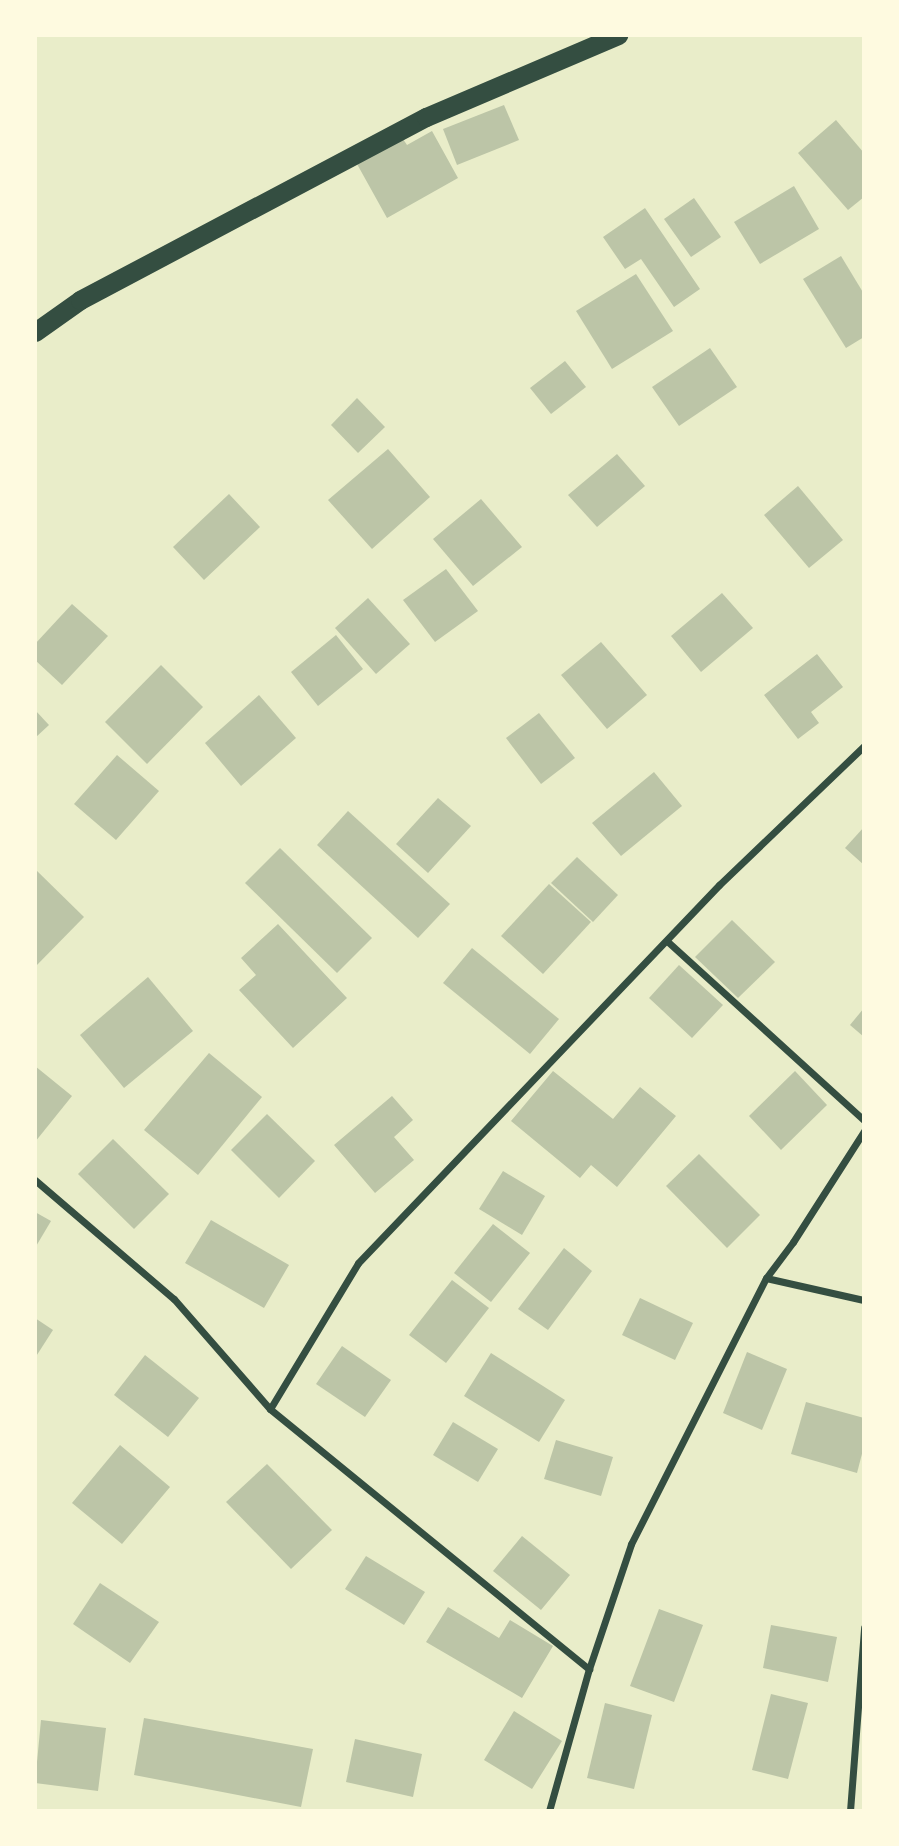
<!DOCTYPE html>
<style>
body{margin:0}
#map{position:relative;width:899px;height:1846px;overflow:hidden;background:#e9edc9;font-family:"Crimson Pro",serif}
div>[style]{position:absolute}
.building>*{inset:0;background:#bcc5a7}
.minor>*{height:7px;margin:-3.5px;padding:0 3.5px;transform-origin:3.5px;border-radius:3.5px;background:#344e41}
.trunk>*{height:19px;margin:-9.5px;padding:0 9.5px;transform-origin:9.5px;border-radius:9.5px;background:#344e41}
span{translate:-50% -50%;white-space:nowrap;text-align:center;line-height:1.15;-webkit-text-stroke:6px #fefae0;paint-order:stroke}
.frame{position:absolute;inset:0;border:37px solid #fefae0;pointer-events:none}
</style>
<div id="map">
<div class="building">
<i style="clip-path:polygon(504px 105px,519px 140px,457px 165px,443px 129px)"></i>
<i style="clip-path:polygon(836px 120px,864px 153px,864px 197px,848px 210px,798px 153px)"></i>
<i style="clip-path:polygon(432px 131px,458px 178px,387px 218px,357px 164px,403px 139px,407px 145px)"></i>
<i style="clip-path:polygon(794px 186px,819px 229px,760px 264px,734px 222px)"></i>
<i style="clip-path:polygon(694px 198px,721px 237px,691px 257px,664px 219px)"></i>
<i style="clip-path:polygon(645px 208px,700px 289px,674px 307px,641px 259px,625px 269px,603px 237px)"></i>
<i style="clip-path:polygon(841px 256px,864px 294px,864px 337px,846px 348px,803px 279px)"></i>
<i style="clip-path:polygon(636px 274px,673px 331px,612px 369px,576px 311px)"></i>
<i style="clip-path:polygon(710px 348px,737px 387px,679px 426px,652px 387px)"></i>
<i style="clip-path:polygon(565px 361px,586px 387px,551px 414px,530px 388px)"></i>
<i style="clip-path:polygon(357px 398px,385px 427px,358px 453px,331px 425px)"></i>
<i style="clip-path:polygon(388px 449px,430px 497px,372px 549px,328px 500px)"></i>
<i style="clip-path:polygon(617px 454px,645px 486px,597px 527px,568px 495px)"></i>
<i style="clip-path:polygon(798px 486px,843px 540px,809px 568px,764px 515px)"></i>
<i style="clip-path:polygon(229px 494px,260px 527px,204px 580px,173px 547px)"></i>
<i style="clip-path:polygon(481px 499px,522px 547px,473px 586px,433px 539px)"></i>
<i style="clip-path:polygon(446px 569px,478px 611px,435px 642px,403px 600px)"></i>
<i style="clip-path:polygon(722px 593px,753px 628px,701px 672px,671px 636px)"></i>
<i style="clip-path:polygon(368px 598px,410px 644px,376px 674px,335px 628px)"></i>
<i style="clip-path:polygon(72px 604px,108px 636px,62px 685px,35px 660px,35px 644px)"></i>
<i style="clip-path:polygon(336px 635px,363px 669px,318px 706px,291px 672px)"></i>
<i style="clip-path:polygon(601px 642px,647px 695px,607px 729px,561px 675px)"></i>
<i style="clip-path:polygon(817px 654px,843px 687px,811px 712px,819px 723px,798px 739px,764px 695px)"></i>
<i style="clip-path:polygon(161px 665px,203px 707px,147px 764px,105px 722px)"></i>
<i style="clip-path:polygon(259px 695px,296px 738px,241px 786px,205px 743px)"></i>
<i style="clip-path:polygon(35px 710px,49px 725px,35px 738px)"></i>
<i style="clip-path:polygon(539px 713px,575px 758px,541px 784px,506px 738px)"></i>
<i style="clip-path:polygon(117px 755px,159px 791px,116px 840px,74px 804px)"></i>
<i style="clip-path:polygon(654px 772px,682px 806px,621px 856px,592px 823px)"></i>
<i style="clip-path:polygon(438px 798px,471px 826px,428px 873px,396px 844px)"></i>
<i style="clip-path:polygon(348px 811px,450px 904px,418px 938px,317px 845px)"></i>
<i style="clip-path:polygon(864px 827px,864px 865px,845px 848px)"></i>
<i style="clip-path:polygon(280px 848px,372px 938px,337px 973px,245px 883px)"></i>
<i style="clip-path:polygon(577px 857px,618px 895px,593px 922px,551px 883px)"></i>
<i style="clip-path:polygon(35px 869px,84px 917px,35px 967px)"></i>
<i style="clip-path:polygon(549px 884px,591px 922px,543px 974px,501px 936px)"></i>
<i style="clip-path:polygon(732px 920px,775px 962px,738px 998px,695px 957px)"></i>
<i style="clip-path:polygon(278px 924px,347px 998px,293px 1048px,239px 990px,256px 975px,241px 958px)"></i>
<i style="clip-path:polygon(472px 948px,559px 1019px,530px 1054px,443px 983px)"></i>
<i style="clip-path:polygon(679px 965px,723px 1005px,692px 1038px,649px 998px)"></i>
<i style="clip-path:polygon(148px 977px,193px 1031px,124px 1088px,80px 1035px)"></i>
<i style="clip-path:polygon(864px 1008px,864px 1037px,850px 1025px)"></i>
<i style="clip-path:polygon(209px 1053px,262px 1097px,198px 1175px,144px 1130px)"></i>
<i style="clip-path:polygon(35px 1066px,72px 1096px,35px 1142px)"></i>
<i style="clip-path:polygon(553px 1071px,613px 1119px,640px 1087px,676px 1116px,617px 1187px,591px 1165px,580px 1178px,511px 1121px)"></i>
<i style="clip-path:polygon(795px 1071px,827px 1105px,781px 1150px,749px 1116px)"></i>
<i style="clip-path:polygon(392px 1096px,413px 1120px,394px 1137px,414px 1160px,375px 1193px,334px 1145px)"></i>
<i style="clip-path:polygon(267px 1114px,315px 1161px,279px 1198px,231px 1150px)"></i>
<i style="clip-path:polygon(113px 1139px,169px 1194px,134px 1229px,78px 1174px)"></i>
<i style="clip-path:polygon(699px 1154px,760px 1215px,727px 1248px,666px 1186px)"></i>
<i style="clip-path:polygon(503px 1171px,545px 1196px,522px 1235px,479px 1209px)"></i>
<i style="clip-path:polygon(35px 1212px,51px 1221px,35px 1248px)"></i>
<i style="clip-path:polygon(211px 1220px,289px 1265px,264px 1308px,185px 1263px)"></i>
<i style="clip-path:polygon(493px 1224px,530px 1253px,491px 1302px,454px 1273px)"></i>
<i style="clip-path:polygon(564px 1248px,592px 1271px,548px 1330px,518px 1309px)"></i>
<i style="clip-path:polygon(452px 1280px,489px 1308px,446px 1363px,409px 1335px)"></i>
<i style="clip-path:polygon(640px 1298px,693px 1323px,675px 1360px,622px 1335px)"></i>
<i style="clip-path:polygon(35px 1318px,53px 1330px,35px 1358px)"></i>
<i style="clip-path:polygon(342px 1346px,391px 1380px,365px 1417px,316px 1384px)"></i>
<i style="clip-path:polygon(747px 1352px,787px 1369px,762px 1430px,723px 1413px)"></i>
<i style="clip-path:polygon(491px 1353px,565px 1400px,539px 1442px,464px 1396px)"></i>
<i style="clip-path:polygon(145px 1355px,199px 1398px,168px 1437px,114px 1395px)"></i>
<i style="clip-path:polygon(806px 1402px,864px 1418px,864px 1446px,857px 1473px,791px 1454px)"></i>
<i style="clip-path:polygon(453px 1422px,498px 1449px,478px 1482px,433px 1455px)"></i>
<i style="clip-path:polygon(556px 1440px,613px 1457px,601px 1496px,544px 1479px)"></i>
<i style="clip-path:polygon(120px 1445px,170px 1487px,122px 1544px,72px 1503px)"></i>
<i style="clip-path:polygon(267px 1464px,332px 1530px,291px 1569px,226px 1502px)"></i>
<i style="clip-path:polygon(522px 1536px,570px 1575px,541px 1610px,493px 1571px)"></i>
<i style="clip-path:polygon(366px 1556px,425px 1592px,404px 1625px,345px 1589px)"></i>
<i style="clip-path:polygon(100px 1583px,159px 1622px,130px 1663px,73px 1624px)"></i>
<i style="clip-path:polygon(448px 1607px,499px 1638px,510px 1620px,553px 1646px,522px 1698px,426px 1642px)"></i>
<i style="clip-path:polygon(659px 1609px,703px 1625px,674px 1702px,630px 1686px)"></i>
<i style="clip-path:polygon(771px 1625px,837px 1637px,828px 1682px,763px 1668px)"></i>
<i style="clip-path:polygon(771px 1694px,808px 1703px,788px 1779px,752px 1770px)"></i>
<i style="clip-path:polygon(605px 1703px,652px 1715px,634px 1789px,587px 1778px)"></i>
<i style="clip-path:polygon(514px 1711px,562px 1741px,532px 1789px,484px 1760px)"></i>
<i style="clip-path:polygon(144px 1718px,313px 1749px,301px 1807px,134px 1775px)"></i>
<i style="clip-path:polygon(41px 1720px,106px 1728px,98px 1791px,35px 1783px)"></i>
<i style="clip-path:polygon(355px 1739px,422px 1754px,413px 1797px,346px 1782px)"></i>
</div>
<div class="minor">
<i style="left:667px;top:941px;width:266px;rotate:42.3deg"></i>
<i style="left:35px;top:1180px;width:183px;rotate:40.6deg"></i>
<i style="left:174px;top:1299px;width:146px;rotate:48.9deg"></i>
<i style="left:270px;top:1409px;width:412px;rotate:39.2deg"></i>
<i style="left:766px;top:1278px;width:100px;rotate:12.7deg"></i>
<i style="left:270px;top:1409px;width:170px;rotate:-58.9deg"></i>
<i style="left:358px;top:1263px;width:523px;rotate:-46.32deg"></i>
<i style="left:719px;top:885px;width:201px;rotate:-43.8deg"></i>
<i style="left:549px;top:1811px;width:148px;rotate:-74.3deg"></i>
<i style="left:589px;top:1669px;width:132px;rotate:-71.4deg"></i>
<i style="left:631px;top:1544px;width:298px;rotate:-63.1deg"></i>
<i style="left:766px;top:1278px;width:45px;rotate:-53.1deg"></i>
<i style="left:793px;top:1242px;width:132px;rotate:-57.4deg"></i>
<i style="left:850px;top:1811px;width:184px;rotate:-85.6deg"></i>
</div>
<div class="trunk">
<i style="left:35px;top:332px;width:55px;rotate:-35.4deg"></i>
<i style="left:80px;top:300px;width:391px;rotate:-27.9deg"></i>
<i style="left:426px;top:117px;width:209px;rotate:-23.1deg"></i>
</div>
<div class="frame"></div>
</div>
